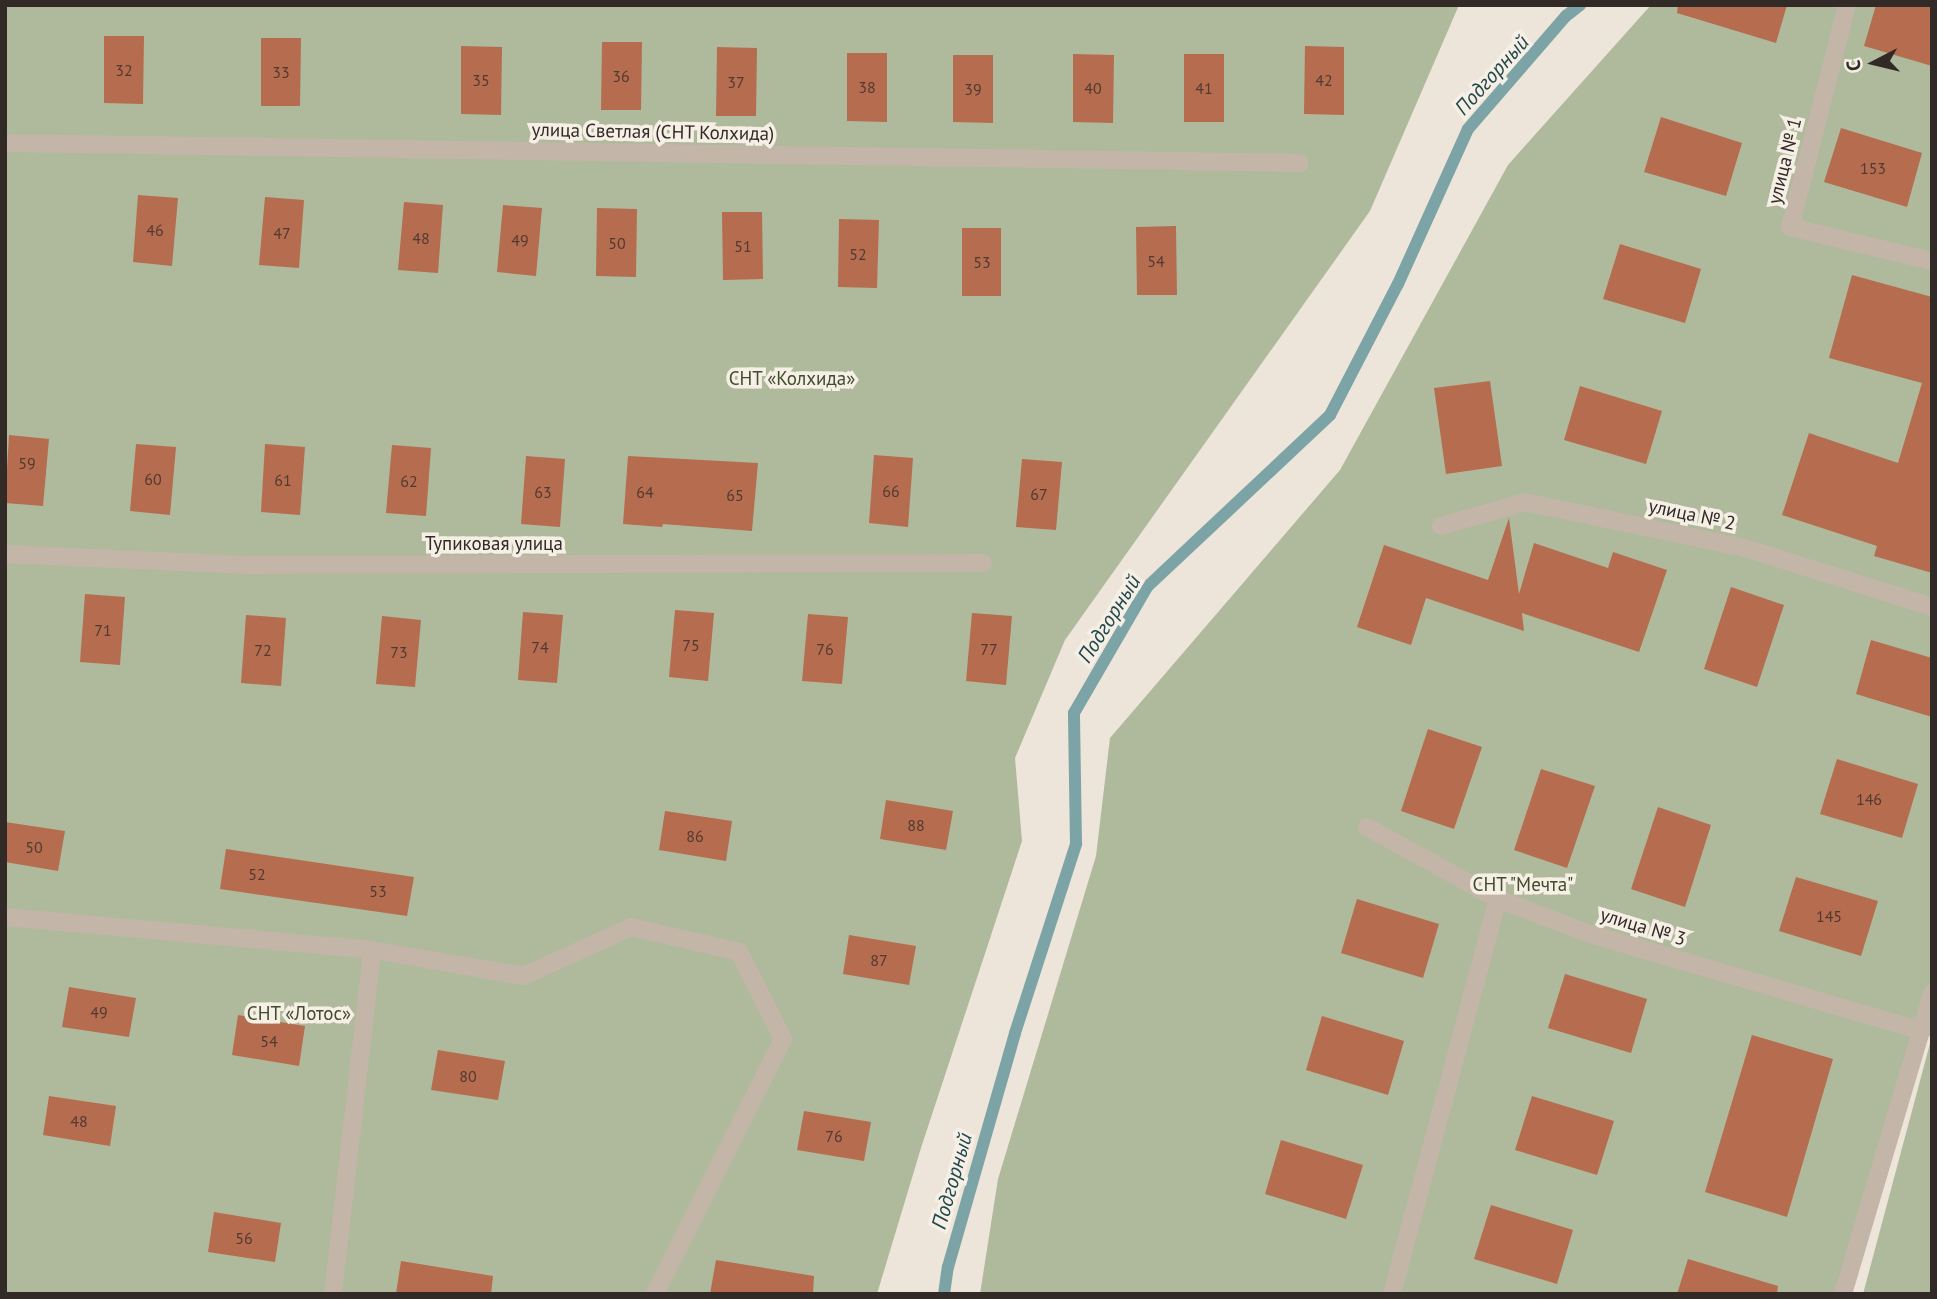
<!DOCTYPE html>
<meta charset="utf-8">
<style>
body{margin:0}
#map{position:relative;width:1937px;height:1299px;overflow:hidden;background:#ede5d9;font-family:"PT Sans",sans-serif}
div>[style]{position:absolute}
.green>*{inset:0;background:#afba9c}
.stream>*{height:12px;margin:-6px;padding:0 6px;transform-origin:6px;border-radius:6px;background:#7ca3a6}
.building>*{inset:0;background:#b56c4f}
.minor>*{height:18px;margin:-9px;padding:0 9px;transform-origin:9px;border-radius:9px;background:#c3b5a7}
span{translate:-50% -50%;white-space:nowrap;text-align:center;line-height:1.15;-webkit-text-stroke:7px #f6efe5;paint-order:stroke}
.number-label{font-size:16px;color:#523a31}
.number-label span{-webkit-text-stroke-width:0}
.street-label{font-size:19px;color:#312a27}
.park-label{font-size:19px;color:#404c2e}
.water-label{font-size:21px;color:#22484d;font-style:italic}
.frame{position:absolute;inset:0;border:7px solid #312a27;pointer-events:none}
.north{position:absolute;left:1839px;top:28px;width:70px;height:70px;-webkit-text-stroke:5px #f6efe5;paint-order:stroke;rotate:263deg;font-size:19px;font-weight:700;line-height:28px;text-align:center;color:#312a27}
.north::after{content:'';display:block;margin:auto;width:24px;height:32px;background:#312a27;clip-path:polygon(50% 0,100% 100%,50% 72%,0 100%)}
</style>
<div id="map">
<div class="green">
<i style="clip-path:polygon(5px 5px,1459px 5px,1370px 211px,1065px 640px,1015px 758px,1022px 841px,921px 1148px,877px 1294px,5px 1294px)"></i>
<i style="clip-path:polygon(1651px 5px,1932px 5px,1932px 993px,1843px 1294px,980px 1294px,998px 1179px,1096px 856px,1110px 738px,1340px 470px,1508px 165px)"></i>
<i style="clip-path:polygon(1932px 1036px,1932px 1294px,1863px 1294px)"></i>
</div>
<div class="stream">
<i style="left:944px;top:1294px;width:27px;rotate:-82deg"></i>
<i style="left:948px;top:1267px;width:243px;rotate:-74deg"></i>
<i style="left:1015px;top:1033px;width:199px;rotate:-72.1deg"></i>
<i style="left:1076px;top:844px;width:131px;rotate:-90.9deg"></i>
<i style="left:1074px;top:713px;width:146px;rotate:-59.9deg"></i>
<i style="left:1147px;top:587px;width:251px;rotate:-43.2deg"></i>
<i style="left:1330px;top:415px;width:148px;rotate:-62.6deg"></i>
<i style="left:1398px;top:284px;width:170px;rotate:-65.7deg"></i>
<i style="left:1468px;top:129px;width:150px;rotate:-49.1deg"></i>
<i style="left:1566px;top:16px;width:18px;rotate:-38deg"></i>
</div>
<div class="building">
<i style="clip-path:polygon(1678px 5px,1787px 5px,1776px 43px,1677px 13px)"></i>
<i style="clip-path:polygon(1876px 5px,1932px 5px,1932px 66px,1864px 46px)"></i>
<i style="clip-path:polygon(104px 36px,144px 36px,143px 104px,104px 103px)"></i>
<i style="clip-path:polygon(261px 38px,301px 38px,300px 106px,261px 106px)"></i>
<i style="clip-path:polygon(602px 42px,642px 42px,641px 110px,601px 110px)"></i>
<i style="clip-path:polygon(461px 46px,502px 47px,501px 115px,461px 114px)"></i>
<i style="clip-path:polygon(1305px 46px,1344px 47px,1344px 115px,1304px 114px)"></i>
<i style="clip-path:polygon(717px 47px,757px 48px,756px 116px,716px 116px)"></i>
<i style="clip-path:polygon(847px 53px,887px 53px,887px 122px,847px 121px)"></i>
<i style="clip-path:polygon(1073px 54px,1114px 55px,1113px 123px,1073px 122px)"></i>
<i style="clip-path:polygon(1184px 54px,1224px 54px,1224px 122px,1184px 122px)"></i>
<i style="clip-path:polygon(953px 55px,993px 55px,993px 123px,953px 122px)"></i>
<i style="clip-path:polygon(1661px 117px,1742px 143px,1726px 196px,1644px 172px)"></i>
<i style="clip-path:polygon(1841px 128px,1922px 153px,1907px 207px,1824px 182px)"></i>
<i style="clip-path:polygon(138px 195px,178px 198px,172px 266px,133px 262px)"></i>
<i style="clip-path:polygon(265px 197px,304px 200px,299px 268px,259px 265px)"></i>
<i style="clip-path:polygon(404px 202px,443px 205px,438px 273px,398px 270px)"></i>
<i style="clip-path:polygon(503px 205px,542px 208px,536px 276px,497px 272px)"></i>
<i style="clip-path:polygon(597px 208px,637px 209px,636px 277px,596px 276px)"></i>
<i style="clip-path:polygon(722px 212px,762px 212px,763px 279px,723px 280px)"></i>
<i style="clip-path:polygon(839px 219px,879px 220px,877px 288px,838px 287px)"></i>
<i style="clip-path:polygon(1176px 226px,1177px 295px,1137px 295px,1136px 227px)"></i>
<i style="clip-path:polygon(962px 228px,1001px 228px,1001px 296px,962px 296px)"></i>
<i style="clip-path:polygon(1620px 244px,1701px 269px,1685px 323px,1603px 299px)"></i>
<i style="clip-path:polygon(1852px 275px,1932px 297px,1932px 573px,1874px 556px,1877px 546px,1782px 515px,1809px 433px,1898px 463px,1922px 383px,1829px 358px)"></i>
<i style="clip-path:polygon(1490px 381px,1502px 466px,1446px 474px,1434px 388px)"></i>
<i style="clip-path:polygon(1580px 386px,1662px 411px,1646px 464px,1564px 440px)"></i>
<i style="clip-path:polygon(9px 435px,49px 439px,43px 506px,5px 503px)"></i>
<i style="clip-path:polygon(136px 444px,176px 447px,170px 515px,130px 511px)"></i>
<i style="clip-path:polygon(265px 444px,305px 447px,300px 515px,261px 512px)"></i>
<i style="clip-path:polygon(392px 445px,431px 448px,426px 516px,386px 513px)"></i>
<i style="clip-path:polygon(874px 455px,913px 458px,908px 527px,869px 523px)"></i>
<i style="clip-path:polygon(526px 456px,565px 459px,560px 527px,521px 524px)"></i>
<i style="clip-path:polygon(628px 456px,758px 463px,752px 531px,663px 524px,662px 527px,623px 524px)"></i>
<i style="clip-path:polygon(1022px 459px,1062px 462px,1056px 530px,1016px 527px)"></i>
<i style="clip-path:polygon(1509px 518px,1519px 594px,1534px 543px,1608px 568px,1613px 552px,1667px 570px,1639px 652px,1522px 613px,1524px 631px,1426px 598px,1411px 645px,1357px 627px,1384px 545px,1488px 580px)"></i>
<i style="clip-path:polygon(1731px 587px,1784px 605px,1757px 687px,1704px 669px)"></i>
<i style="clip-path:polygon(85px 594px,125px 597px,120px 665px,80px 662px)"></i>
<i style="clip-path:polygon(675px 610px,714px 613px,708px 681px,669px 677px)"></i>
<i style="clip-path:polygon(523px 612px,563px 615px,557px 683px,518px 680px)"></i>
<i style="clip-path:polygon(972px 613px,1012px 616px,1006px 685px,966px 681px)"></i>
<i style="clip-path:polygon(808px 614px,848px 617px,842px 684px,802px 681px)"></i>
<i style="clip-path:polygon(246px 615px,286px 618px,281px 686px,241px 683px)"></i>
<i style="clip-path:polygon(382px 616px,421px 620px,415px 687px,376px 684px)"></i>
<i style="clip-path:polygon(1871px 640px,1932px 658px,1932px 717px,1856px 694px)"></i>
<i style="clip-path:polygon(1428px 729px,1482px 747px,1454px 829px,1401px 811px)"></i>
<i style="clip-path:polygon(1837px 759px,1918px 784px,1902px 838px,1820px 814px)"></i>
<i style="clip-path:polygon(1541px 769px,1595px 786px,1567px 868px,1514px 850px)"></i>
<i style="clip-path:polygon(886px 800px,953px 811px,946px 850px,880px 839px)"></i>
<i style="clip-path:polygon(1658px 807px,1711px 825px,1685px 907px,1631px 889px)"></i>
<i style="clip-path:polygon(665px 811px,732px 821px,726px 861px,659px 850px)"></i>
<i style="clip-path:polygon(5px 822px,65px 831px,58px 871px,5px 862px)"></i>
<i style="clip-path:polygon(226px 849px,414px 877px,407px 916px,220px 889px)"></i>
<i style="clip-path:polygon(1796px 877px,1878px 901px,1861px 956px,1779px 931px)"></i>
<i style="clip-path:polygon(1357px 899px,1439px 924px,1423px 978px,1341px 953px)"></i>
<i style="clip-path:polygon(849px 935px,916px 946px,909px 985px,843px 974px)"></i>
<i style="clip-path:polygon(1565px 974px,1647px 999px,1631px 1053px,1548px 1028px)"></i>
<i style="clip-path:polygon(69px 987px,136px 998px,129px 1037px,62px 1027px)"></i>
<i style="clip-path:polygon(238px 1015px,305px 1026px,299px 1066px,232px 1055px)"></i>
<i style="clip-path:polygon(1322px 1016px,1404px 1041px,1388px 1095px,1306px 1070px)"></i>
<i style="clip-path:polygon(1752px 1035px,1833px 1059px,1787px 1217px,1705px 1192px)"></i>
<i style="clip-path:polygon(438px 1050px,505px 1061px,498px 1100px,431px 1090px)"></i>
<i style="clip-path:polygon(49px 1096px,116px 1106px,110px 1146px,43px 1135px)"></i>
<i style="clip-path:polygon(1532px 1096px,1614px 1121px,1597px 1175px,1515px 1150px)"></i>
<i style="clip-path:polygon(804px 1111px,871px 1122px,864px 1161px,797px 1150px)"></i>
<i style="clip-path:polygon(1281px 1140px,1363px 1165px,1346px 1219px,1265px 1194px)"></i>
<i style="clip-path:polygon(1491px 1205px,1573px 1230px,1557px 1284px,1474px 1259px)"></i>
<i style="clip-path:polygon(214px 1212px,281px 1223px,275px 1262px,208px 1252px)"></i>
<i style="clip-path:polygon(1688px 1259px,1778px 1286px,1777px 1294px,1677px 1294px)"></i>
<i style="clip-path:polygon(716px 1260px,814px 1276px,813px 1294px,710px 1294px)"></i>
<i style="clip-path:polygon(401px 1261px,493px 1276px,491px 1294px,396px 1294px)"></i>
</div>
<div class="minor">
<i style="left:1847px;top:5px;width:229px;rotate:104.4deg"></i>
<i style="left:1790px;top:227px;width:146px;rotate:13.5deg"></i>
<i style="left:5px;top:143px;width:1295px;rotate:0.88deg"></i>
<i style="left:1441px;top:526px;width:87px;rotate:-15.9deg"></i>
<i style="left:1525px;top:502px;width:225px;rotate:11.8deg"></i>
<i style="left:1745px;top:548px;width:196px;rotate:17.5deg"></i>
<i style="left:5px;top:554px;width:242px;rotate:2.6deg"></i>
<i style="left:247px;top:565px;width:736px;rotate:-0.16deg"></i>
<i style="left:1367px;top:827px;width:149px;rotate:28.8deg"></i>
<i style="left:1498px;top:899px;width:95px;rotate:20.9deg"></i>
<i style="left:1587px;top:933px;width:349px;rotate:16.3deg"></i>
<i style="left:5px;top:917px;width:368px;rotate:5.1deg"></i>
<i style="left:372px;top:950px;width:154px;rotate:9.7deg"></i>
<i style="left:524px;top:976px;width:118px;rotate:-24.6deg"></i>
<i style="left:631px;top:927px;width:111px;rotate:13deg"></i>
<i style="left:739px;top:952px;width:97px;rotate:63.2deg"></i>
<i style="left:783px;top:1039px;width:285px;rotate:116.7deg"></i>
<i style="left:333px;top:1294px;width:346px;rotate:-83.5deg"></i>
<i style="left:1392px;top:1294px;width:409px;rotate:-75deg"></i>
<i style="left:1843px;top:1294px;width:314px;rotate:-73.5deg"></i>
</div>
<div class="number-label">
<span style="left:124px;top:70px">32</span>
<span style="left:281px;top:72px">33</span>
<span style="left:621px;top:76px">36</span>
<span style="left:481px;top:80px">35</span>
<span style="left:1324px;top:80px">42</span>
<span style="left:736px;top:82px">37</span>
<span style="left:867px;top:87px">38</span>
<span style="left:1093px;top:88px">40</span>
<span style="left:1204px;top:88px">41</span>
<span style="left:973px;top:89px">39</span>
<span style="left:1873px;top:168px">153</span>
<span style="left:155px;top:230px">46</span>
<span style="left:282px;top:233px">47</span>
<span style="left:421px;top:238px">48</span>
<span style="left:520px;top:240px">49</span>
<span style="left:617px;top:243px">50</span>
<span style="left:743px;top:246px">51</span>
<span style="left:858px;top:254px">52</span>
<span style="left:1156px;top:261px">54</span>
<span style="left:982px;top:262px">53</span>
<span style="left:27px;top:463px">59</span>
<span style="left:153px;top:479px">60</span>
<span style="left:283px;top:480px">61</span>
<span style="left:409px;top:481px">62</span>
<span style="left:891px;top:491px">66</span>
<span style="left:543px;top:492px">63</span>
<span style="left:645px;top:492px">64</span>
<span style="left:1039px;top:494px">67</span>
<span style="left:735px;top:495px">65</span>
<span style="left:103px;top:630px">71</span>
<span style="left:691px;top:645px">75</span>
<span style="left:540px;top:647px">74</span>
<span style="left:825px;top:649px">76</span>
<span style="left:989px;top:649px">77</span>
<span style="left:263px;top:650px">72</span>
<span style="left:399px;top:652px">73</span>
<span style="left:1869px;top:799px">146</span>
<span style="left:916px;top:825px">88</span>
<span style="left:695px;top:836px">86</span>
<span style="left:34px;top:847px">50</span>
<span style="left:257px;top:874px">52</span>
<span style="left:378px;top:891px">53</span>
<span style="left:1829px;top:916px">145</span>
<span style="left:879px;top:960px">87</span>
<span style="left:99px;top:1012px">49</span>
<span style="left:269px;top:1041px">54</span>
<span style="left:468px;top:1076px">80</span>
<span style="left:79px;top:1121px">48</span>
<span style="left:834px;top:1136px">76</span>
<span style="left:244px;top:1238px">56</span>
</div>
<div class="street-label">
<span style="left:653px;top:132px;rotate:1deg">улица Светлая (СНТ Колхида)</span>
<span style="left:1785px;top:161px;rotate:-76deg">улица № 1</span>
<span style="left:1692px;top:515px;rotate:12deg">улица № 2</span>
<span style="left:494px;top:544px">Тупиковая улица</span>
<span style="left:1643px;top:927px;rotate:17deg">улица № 3</span>
</div>
<div class="park-label">
<span style="left:792px;top:379px">СНТ «Колхида»</span>
<span style="left:1523px;top:885px">СНТ "Мечта"</span>
<span style="left:299px;top:1014px">СНТ «Лотос»</span>
</div>
<div class="water-label">
<span style="left:1492px;top:75px;rotate:-48deg">Подгорный</span>
<span style="left:1109px;top:619px;rotate:-58deg">Подгорный</span>
<span style="left:952px;top:1181px;rotate:-74deg">Подгорный</span>
</div>
<div class="frame"></div>
<div class="north">С</div>
</div>
